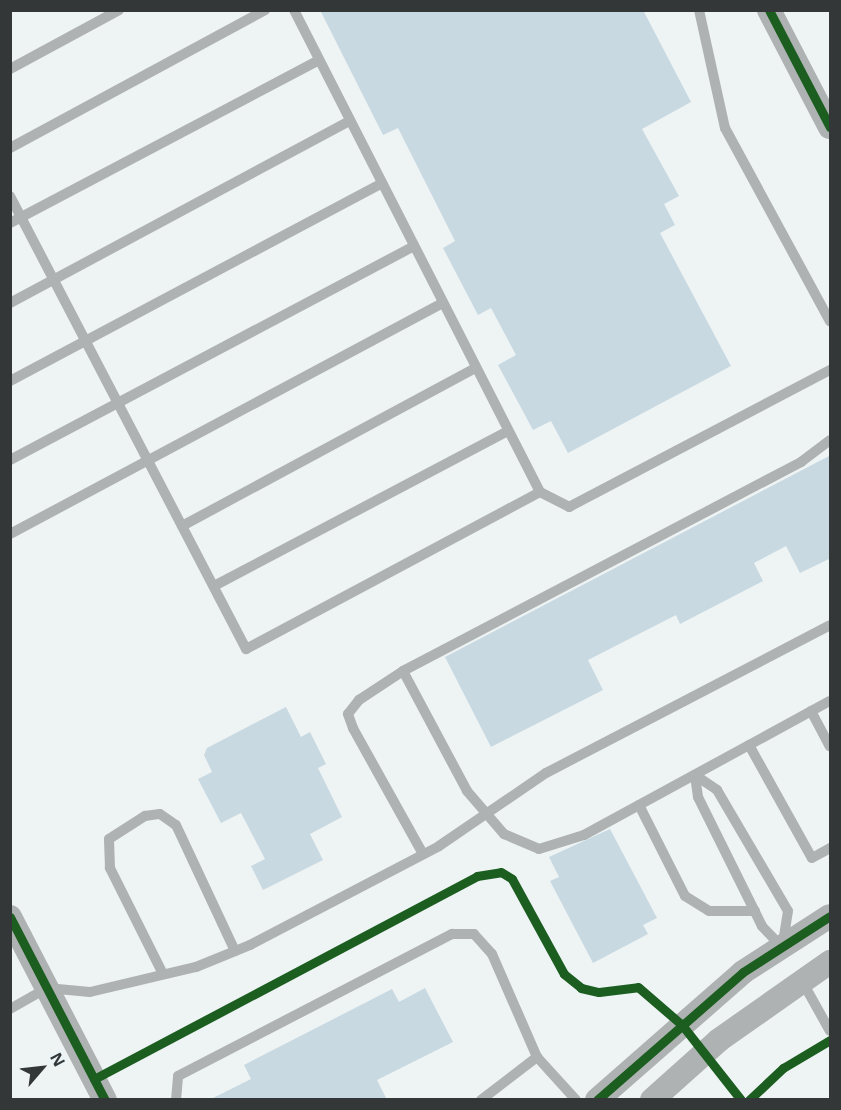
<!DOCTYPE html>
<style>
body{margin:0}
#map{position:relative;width:841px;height:1110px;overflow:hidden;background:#eef3f4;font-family:"Open Sans",sans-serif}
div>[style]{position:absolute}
.building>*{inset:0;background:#c8d9e2}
.service>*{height:10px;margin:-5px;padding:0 5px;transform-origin:5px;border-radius:5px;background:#afb2b2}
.tertiary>*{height:24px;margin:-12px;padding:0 12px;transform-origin:12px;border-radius:12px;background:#afb2b2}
.cycleway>*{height:9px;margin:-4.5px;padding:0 4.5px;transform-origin:4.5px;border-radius:4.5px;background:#1b5e20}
span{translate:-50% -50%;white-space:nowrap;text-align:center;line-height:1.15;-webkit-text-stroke:6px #ebf5f7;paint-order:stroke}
.frame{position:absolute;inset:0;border:12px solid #333738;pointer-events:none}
.north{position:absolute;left:12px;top:1038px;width:60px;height:60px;-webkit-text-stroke:4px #ebf5f7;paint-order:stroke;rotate:62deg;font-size:16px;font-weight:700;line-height:24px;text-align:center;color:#333738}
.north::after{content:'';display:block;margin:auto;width:21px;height:27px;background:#333738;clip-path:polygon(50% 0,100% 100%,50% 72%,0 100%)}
</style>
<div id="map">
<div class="building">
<i style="clip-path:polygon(320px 10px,643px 10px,691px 102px,642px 129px,679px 196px,664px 204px,675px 225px,660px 233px,731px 366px,568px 453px,551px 421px,533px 430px,498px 365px,516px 355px,491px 308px,478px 315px,443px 248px,455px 241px,398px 128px,383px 135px)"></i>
<i style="clip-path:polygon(831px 455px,831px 558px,800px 573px,786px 546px,754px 563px,763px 581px,680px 624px,676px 615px,588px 660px,603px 690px,491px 747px,445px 657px)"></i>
<i style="clip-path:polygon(286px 707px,301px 737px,310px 732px,326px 764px,318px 768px,342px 817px,310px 834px,323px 860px,263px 890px,251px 866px,265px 859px,241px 813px,221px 823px,198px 779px,212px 772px,204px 755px,207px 748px)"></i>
<i style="clip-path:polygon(610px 829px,657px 918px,643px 925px,648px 934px,593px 963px,550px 881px,559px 877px,549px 857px)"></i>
<i style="clip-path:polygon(425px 988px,453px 1042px,377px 1080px,387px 1100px,209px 1100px,251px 1079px,244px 1065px,392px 989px,399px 1002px)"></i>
</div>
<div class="service">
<i style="left:294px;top:10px;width:541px;rotate:62.96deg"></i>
<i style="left:540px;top:492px;width:33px;rotate:27deg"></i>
<i style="left:569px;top:507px;width:295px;rotate:-27.7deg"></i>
<i style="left:699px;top:10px;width:121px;rotate:77.6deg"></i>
<i style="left:725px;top:128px;width:220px;rotate:61.5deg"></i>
<i style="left:10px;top:69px;width:124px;rotate:-28.4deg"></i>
<i style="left:10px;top:148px;width:290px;rotate:-28.4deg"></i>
<i style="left:10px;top:196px;width:511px;rotate:62.48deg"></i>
<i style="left:246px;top:649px;width:333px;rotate:-28.1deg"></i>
<i style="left:10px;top:223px;width:349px;rotate:-27.8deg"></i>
<i style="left:10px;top:303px;width:386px;rotate:-28.2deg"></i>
<i style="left:10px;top:381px;width:421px;rotate:-28deg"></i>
<i style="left:10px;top:460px;width:457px;rotate:-27.9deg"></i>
<i style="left:182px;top:526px;width:334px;rotate:-28.3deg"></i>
<i style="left:10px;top:534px;width:491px;rotate:-28.1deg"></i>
<i style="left:214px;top:586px;width:332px;rotate:-27.8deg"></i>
<i style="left:403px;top:671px;width:136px;rotate:61.9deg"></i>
<i style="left:467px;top:791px;width:57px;rotate:49.3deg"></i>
<i style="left:504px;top:834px;width:38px;rotate:23deg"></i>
<i style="left:539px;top:849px;width:47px;rotate:-17.3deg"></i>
<i style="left:584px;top:835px;width:280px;rotate:-28.6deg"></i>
<i style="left:811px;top:711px;width:40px;rotate:62deg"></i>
<i style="left:749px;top:745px;width:129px;rotate:60.9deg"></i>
<i style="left:812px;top:858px;width:21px;rotate:-29deg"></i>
<i style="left:695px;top:775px;width:27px;rotate:34deg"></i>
<i style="left:717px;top:790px;width:140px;rotate:59.6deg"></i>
<i style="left:788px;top:911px;width:36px;rotate:99deg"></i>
<i style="left:782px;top:947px;width:29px;rotate:-134deg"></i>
<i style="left:762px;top:926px;width:144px;rotate:-116.4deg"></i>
<i style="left:698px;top:797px;width:22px;rotate:-98deg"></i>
<i style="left:639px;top:805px;width:102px;rotate:63.2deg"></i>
<i style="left:685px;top:896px;width:28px;rotate:32deg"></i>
<i style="left:709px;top:911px;width:46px"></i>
<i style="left:423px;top:854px;width:144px;rotate:-119.1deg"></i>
<i style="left:353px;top:728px;width:15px;rotate:-110deg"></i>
<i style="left:348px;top:714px;width:18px;rotate:-52deg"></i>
<i style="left:359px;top:700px;width:53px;rotate:-33.4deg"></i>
<i style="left:403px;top:671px;width:450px;rotate:-27.7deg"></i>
<i style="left:801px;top:462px;width:36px;rotate:-37deg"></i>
<i style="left:163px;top:974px;width:119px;rotate:-116.6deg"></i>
<i style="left:110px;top:868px;width:29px;rotate:-92deg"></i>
<i style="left:109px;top:839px;width:43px;rotate:-32.6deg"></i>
<i style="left:145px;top:816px;width:15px;rotate:-8deg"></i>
<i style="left:160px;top:814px;width:19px;rotate:35deg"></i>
<i style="left:176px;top:825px;width:139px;rotate:64.9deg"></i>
<i style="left:802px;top:981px;width:57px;rotate:60.8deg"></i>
<i style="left:10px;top:1009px;width:43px;rotate:-29.6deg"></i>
<i style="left:47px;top:988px;width:43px;rotate:5.3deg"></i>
<i style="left:90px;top:992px;width:109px;rotate:-13.3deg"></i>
<i style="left:196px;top:967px;width:58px;rotate:-22.2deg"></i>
<i style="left:250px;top:945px;width:213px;rotate:-27.6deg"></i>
<i style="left:439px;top:846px;width:130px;rotate:-34.3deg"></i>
<i style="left:546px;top:773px;width:320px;rotate:-27.5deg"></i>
<i style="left:176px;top:1100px;width:24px;rotate:-85deg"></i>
<i style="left:178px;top:1076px;width:309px;rotate:-27.4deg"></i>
<i style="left:452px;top:934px;width:22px"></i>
<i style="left:474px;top:934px;width:27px;rotate:48deg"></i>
<i style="left:492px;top:954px;width:112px;rotate:66.4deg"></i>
<i style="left:481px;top:1100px;width:71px;rotate:-37.5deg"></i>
<i style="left:537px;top:1057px;width:58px;rotate:47.8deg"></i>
</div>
<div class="tertiary">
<i style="left:769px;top:10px;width:132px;rotate:62.5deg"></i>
<i style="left:10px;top:917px;width:206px;rotate:62.6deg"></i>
<i style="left:597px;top:1100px;width:194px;rotate:-41.2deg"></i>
<i style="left:743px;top:972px;width:103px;rotate:-32.8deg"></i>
<i style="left:652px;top:1100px;width:90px;rotate:-41.8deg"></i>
<i style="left:719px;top:1040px;width:136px;rotate:-35.1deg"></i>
</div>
<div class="cycleway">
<i style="left:769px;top:10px;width:132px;rotate:62.5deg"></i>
<i style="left:10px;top:917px;width:206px;rotate:62.6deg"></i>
<i style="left:94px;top:1079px;width:433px;rotate:-27.9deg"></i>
<i style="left:477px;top:876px;width:24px;rotate:-9deg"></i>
<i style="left:501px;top:872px;width:13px;rotate:32deg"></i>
<i style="left:512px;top:879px;width:108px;rotate:61.3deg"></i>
<i style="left:564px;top:974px;width:22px;rotate:39deg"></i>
<i style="left:581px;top:988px;width:18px;rotate:13deg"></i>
<i style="left:599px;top:992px;width:39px;rotate:-7deg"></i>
<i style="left:638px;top:987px;width:58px;rotate:40.8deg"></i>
<i style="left:682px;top:1025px;width:95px;rotate:51.8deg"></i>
<i style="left:597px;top:1100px;width:194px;rotate:-41.2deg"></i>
<i style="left:743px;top:972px;width:103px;rotate:-32.8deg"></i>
<i style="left:749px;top:1100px;width:47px;rotate:-43.3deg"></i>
<i style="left:783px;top:1068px;width:55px;rotate:-30.8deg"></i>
</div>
<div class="frame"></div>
<div class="north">N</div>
</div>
